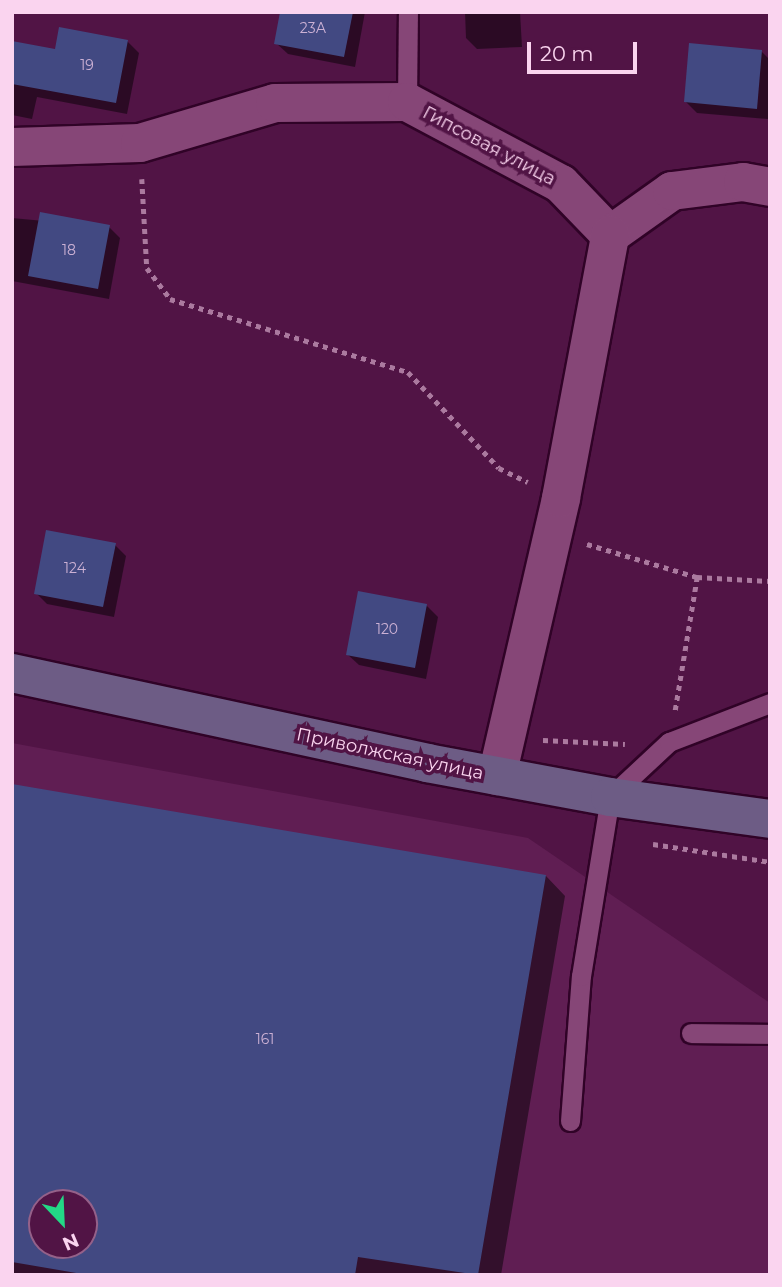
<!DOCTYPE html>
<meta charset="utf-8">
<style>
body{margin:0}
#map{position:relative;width:782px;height:1287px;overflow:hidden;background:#511445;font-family:Montserrat,sans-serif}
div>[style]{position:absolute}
.built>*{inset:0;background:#601e53}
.shadow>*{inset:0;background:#0007}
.building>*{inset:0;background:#424982}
.path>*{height:4.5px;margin-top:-2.25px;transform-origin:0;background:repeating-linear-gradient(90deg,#ab7a9f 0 5px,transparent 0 10px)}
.roads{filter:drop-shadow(2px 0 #300327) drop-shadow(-2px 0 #300327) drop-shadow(0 2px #300327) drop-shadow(0 -2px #300327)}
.service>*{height:19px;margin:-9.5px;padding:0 9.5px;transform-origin:9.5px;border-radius:9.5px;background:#864677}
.minor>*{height:38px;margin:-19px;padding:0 19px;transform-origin:19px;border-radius:19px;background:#864677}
.secondary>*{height:38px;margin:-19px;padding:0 19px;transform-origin:19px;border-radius:19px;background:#6d5c85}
span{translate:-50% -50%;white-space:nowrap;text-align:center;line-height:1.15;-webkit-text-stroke:7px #511445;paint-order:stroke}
.number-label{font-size:14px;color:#ccb1d4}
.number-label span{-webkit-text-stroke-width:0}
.street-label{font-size:18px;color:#fad4ef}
.frame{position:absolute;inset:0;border:14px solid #fad4ef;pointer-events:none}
.north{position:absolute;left:28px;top:1189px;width:70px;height:70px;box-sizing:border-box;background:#511445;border:2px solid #956189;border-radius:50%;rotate:157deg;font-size:19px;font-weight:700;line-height:28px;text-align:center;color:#fad4ef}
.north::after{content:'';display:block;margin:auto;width:24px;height:32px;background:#23d886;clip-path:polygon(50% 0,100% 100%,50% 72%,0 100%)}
.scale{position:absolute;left:527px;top:42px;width:110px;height:32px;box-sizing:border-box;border:4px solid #fad4ef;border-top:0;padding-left:9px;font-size:21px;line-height:24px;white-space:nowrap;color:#fad4ef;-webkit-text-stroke:5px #511445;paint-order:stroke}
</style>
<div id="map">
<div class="built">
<i style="clip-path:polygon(evenodd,12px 743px,528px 838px,770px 1003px,770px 1275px,12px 1275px,12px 743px,42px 1203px,84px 1203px,84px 1245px,42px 1245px,42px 1203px)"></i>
</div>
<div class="shadow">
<i style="clip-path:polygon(282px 12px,365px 12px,355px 67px,288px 54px,276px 43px)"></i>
<i style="clip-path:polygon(465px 12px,520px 12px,522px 47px,477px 49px,466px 38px)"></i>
<i style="clip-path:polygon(127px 41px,139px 53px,127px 114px,37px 97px,32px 119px,12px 115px,12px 43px,56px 51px)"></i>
<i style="clip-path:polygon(761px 51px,770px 60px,768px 119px,697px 113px,686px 102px)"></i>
<i style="clip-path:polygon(12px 218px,109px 227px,120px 238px,109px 299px,12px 281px)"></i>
<i style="clip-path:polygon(115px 545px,126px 556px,114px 617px,47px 604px,36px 593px)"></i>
<i style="clip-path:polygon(427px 606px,438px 617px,426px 679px,359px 665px,347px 654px)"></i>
<i style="clip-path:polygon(evenodd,12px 786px,546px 876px,565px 896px,501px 1275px,12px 1275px,12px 786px,42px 1203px,84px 1203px,84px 1245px,42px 1245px,42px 1203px)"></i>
</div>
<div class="building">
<i style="clip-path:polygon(280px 12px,353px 12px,344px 57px,274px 44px)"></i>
<i style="clip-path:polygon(59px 27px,128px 40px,116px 103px,12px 84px,12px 41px,55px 49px)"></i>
<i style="clip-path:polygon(689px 43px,762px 50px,757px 109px,684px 102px)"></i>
<i style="clip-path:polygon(40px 212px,110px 225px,98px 289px,28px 276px)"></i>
<i style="clip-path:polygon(46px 530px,116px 543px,103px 607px,34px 594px)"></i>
<i style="clip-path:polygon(358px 591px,427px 604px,415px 668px,346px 655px)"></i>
<i style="clip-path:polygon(evenodd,12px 784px,546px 875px,478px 1275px,358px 1257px,355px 1275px,88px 1275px,12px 1262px,12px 784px,42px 1203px,84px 1203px,84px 1245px,42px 1245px,42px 1203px)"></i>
</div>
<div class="path">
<i style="left:142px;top:179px;width:89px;rotate:86.8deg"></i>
<i style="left:147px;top:268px;width:39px;rotate:53deg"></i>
<i style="left:170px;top:299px;width:249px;rotate:17.1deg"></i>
<i style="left:408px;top:372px;width:132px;rotate:46.5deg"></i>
<i style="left:499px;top:468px;width:32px;rotate:26deg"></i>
<i style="left:587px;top:544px;width:115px;rotate:16.7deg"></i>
<i style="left:697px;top:577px;width:73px;rotate:3.1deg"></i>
<i style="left:675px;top:710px;width:135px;rotate:-80.6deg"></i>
<i style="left:543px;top:740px;width:82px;rotate:2.8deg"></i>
<i style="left:653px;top:844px;width:118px;rotate:8.7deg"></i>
</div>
<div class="roads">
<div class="service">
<i style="left:407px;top:102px;width:90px;rotate:-89.4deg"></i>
<i style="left:691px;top:1033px;width:79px;rotate:0.7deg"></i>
<i style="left:570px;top:1121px;width:145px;rotate:-85.7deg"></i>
<i style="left:581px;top:976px;width:181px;rotate:-80.8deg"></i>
<i style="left:610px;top:797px;width:81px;rotate:-43deg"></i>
<i style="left:669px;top:742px;width:108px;rotate:-21.1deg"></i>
</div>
<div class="minor">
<i style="left:12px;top:147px;width:128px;rotate:-1.8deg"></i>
<i style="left:140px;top:143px;width:141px;rotate:-16.5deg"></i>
<i style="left:275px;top:103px;width:132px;rotate:-0.4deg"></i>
<i style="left:407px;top:102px;width:174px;rotate:28deg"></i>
<i style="left:561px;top:184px;width:71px;rotate:46.1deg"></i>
<i style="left:610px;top:235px;width:76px;rotate:-35.4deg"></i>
<i style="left:672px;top:191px;width:72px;rotate:-7.2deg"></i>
<i style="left:743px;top:182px;width:27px;rotate:10deg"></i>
<i style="left:497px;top:776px;width:285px;rotate:-77deg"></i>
<i style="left:561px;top:498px;width:268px;rotate:-79.4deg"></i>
</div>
<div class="secondary">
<i style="left:12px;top:673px;width:425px;rotate:12.2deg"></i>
<i style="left:427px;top:763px;width:186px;rotate:10.5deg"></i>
<i style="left:610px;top:797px;width:162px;rotate:7.8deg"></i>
</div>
</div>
<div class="number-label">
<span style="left:313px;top:28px">23А</span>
<span style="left:87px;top:65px">19</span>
<span style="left:69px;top:250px">18</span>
<span style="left:75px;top:568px">124</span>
<span style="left:387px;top:629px">120</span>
<span style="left:265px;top:1039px">161</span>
</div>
<div class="street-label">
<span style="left:489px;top:146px;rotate:28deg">Гипсовая улица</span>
<span style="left:390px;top:754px;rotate:12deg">Приволжская улица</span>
</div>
<div class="frame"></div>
<div class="north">N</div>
<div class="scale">20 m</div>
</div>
